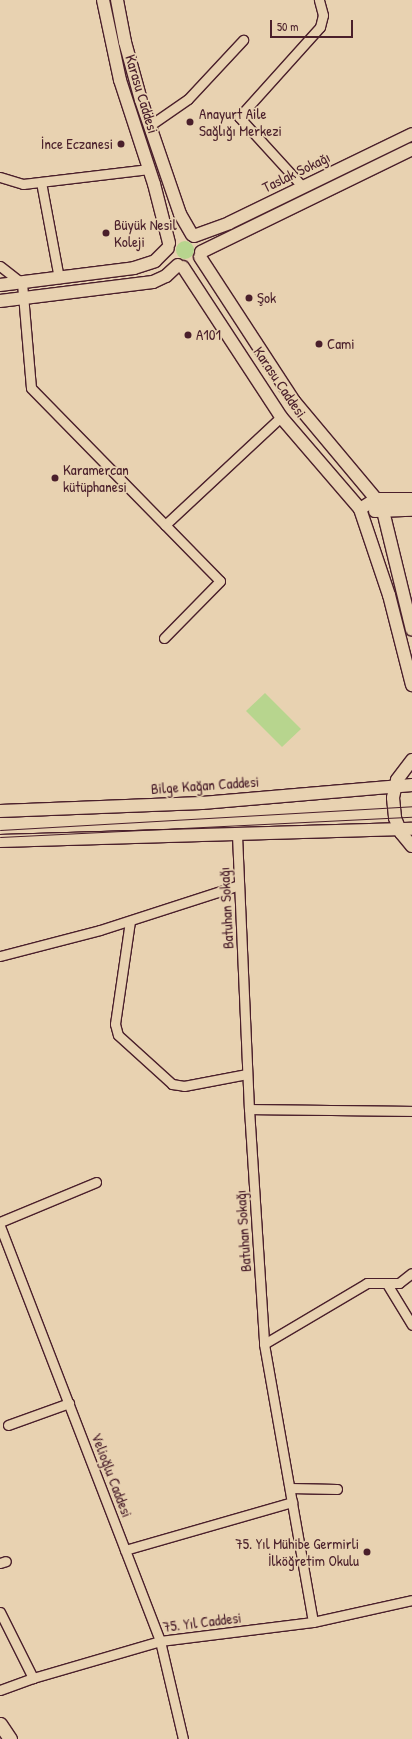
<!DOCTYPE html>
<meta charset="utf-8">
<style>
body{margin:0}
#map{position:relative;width:412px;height:1739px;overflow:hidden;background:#e8d2b1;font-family:"Patrick Hand",sans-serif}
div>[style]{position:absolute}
.green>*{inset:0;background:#b7d58e}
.round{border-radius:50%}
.roads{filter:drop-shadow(1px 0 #4a1f2b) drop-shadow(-1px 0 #4a1f2b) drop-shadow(0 1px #4a1f2b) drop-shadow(0 -1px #4a1f2b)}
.minor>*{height:9px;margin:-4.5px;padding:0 4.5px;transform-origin:4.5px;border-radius:4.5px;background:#e8d2b1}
.tertiary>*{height:12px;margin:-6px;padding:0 6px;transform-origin:6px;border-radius:6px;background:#e8d2b1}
.secondary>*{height:13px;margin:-6.5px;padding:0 6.5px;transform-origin:6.5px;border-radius:6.5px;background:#e8d2b1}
.tram>*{height:1px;margin:-0.5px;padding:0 0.5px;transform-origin:0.5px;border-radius:0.5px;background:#4a1f2b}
.dots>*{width:11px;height:11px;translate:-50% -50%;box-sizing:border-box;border:2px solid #e8d2b1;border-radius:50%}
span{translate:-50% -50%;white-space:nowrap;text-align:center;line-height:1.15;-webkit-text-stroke:3.5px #e8d2b1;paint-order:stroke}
.street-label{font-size:15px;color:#4a1f2b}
.poi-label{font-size:15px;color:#4a1f2b}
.left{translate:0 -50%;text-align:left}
.right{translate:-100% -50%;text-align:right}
.scale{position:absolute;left:270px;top:20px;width:83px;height:18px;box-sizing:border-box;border:2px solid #4a1f2b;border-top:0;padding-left:5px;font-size:12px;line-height:14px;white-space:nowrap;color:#4a1f2b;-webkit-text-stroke:3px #e8d2b1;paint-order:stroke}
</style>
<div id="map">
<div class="green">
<i class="round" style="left:176px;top:241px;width:18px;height:18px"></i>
<i style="clip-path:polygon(265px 693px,301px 729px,282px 747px,246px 711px)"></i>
</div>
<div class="roads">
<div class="minor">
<i style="left:149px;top:126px;width:47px;rotate:-34.7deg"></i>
<i style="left:188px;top:99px;width:81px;rotate:-47deg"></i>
<i style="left:0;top:177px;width:24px;rotate:17deg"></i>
<i style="left:23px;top:184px;width:127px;rotate:-6.8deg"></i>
<i style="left:41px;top:182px;width:98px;rotate:79.4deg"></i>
<i style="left:302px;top:186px;width:93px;rotate:-132.4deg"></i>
<i style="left:239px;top:117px;width:121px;rotate:-48deg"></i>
<i style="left:320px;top:27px;width:12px;rotate:-76deg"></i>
<i style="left:323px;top:15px;width:16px;rotate:-105deg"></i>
<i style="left:0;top:266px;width:28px;rotate:38deg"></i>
<i style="left:22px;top:283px;width:105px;rotate:85.1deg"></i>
<i style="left:31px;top:388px;width:270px;rotate:45.6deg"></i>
<i style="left:220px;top:581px;width:80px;rotate:134.5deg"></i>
<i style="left:165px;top:525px;width:158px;rotate:-43deg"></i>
<i style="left:237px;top:835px;width:274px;rotate:87.5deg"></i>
<i style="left:249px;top:1109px;width:235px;rotate:86.3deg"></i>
<i style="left:264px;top:1344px;width:282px;rotate:80deg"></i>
<i style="left:130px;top:921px;width:104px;rotate:98.3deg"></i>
<i style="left:115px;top:1024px;width:11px;rotate:75deg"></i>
<i style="left:118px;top:1035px;width:73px;rotate:42.2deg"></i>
<i style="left:172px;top:1084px;width:12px;rotate:9deg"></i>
<i style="left:184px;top:1086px;width:64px;rotate:-10.8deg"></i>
<i style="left:0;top:956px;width:103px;rotate:-14.6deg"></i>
<i style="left:100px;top:930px;width:146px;rotate:-17.9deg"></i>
<i style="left:249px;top:1109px;width:163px;rotate:0.7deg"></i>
<i style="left:0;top:1222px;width:104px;rotate:-22.6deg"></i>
<i style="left:0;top:1226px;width:445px;rotate:68.9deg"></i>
<i style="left:160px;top:1641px;width:101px;rotate:76.8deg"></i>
<i style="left:387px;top:1284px;width:48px;rotate:58.6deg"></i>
<i style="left:264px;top:1344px;width:120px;rotate:-30.6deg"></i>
<i style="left:367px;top:1283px;width:32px"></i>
<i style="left:399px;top:1283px;width:16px;rotate:-38deg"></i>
<i style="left:8px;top:1425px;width:65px;rotate:-19.8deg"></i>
<i style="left:290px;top:1488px;width:47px;rotate:1.2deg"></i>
<i style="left:125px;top:1550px;width:174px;rotate:-16deg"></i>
<i style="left:0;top:1563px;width:6px;rotate:-18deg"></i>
<i style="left:0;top:1612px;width:74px;rotate:63.4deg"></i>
<i style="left:0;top:1690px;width:35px;rotate:-20deg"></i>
<i style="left:33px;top:1678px;width:132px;rotate:-16.2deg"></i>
<i style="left:160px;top:1641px;width:154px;rotate:-7.1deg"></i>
<i style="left:313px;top:1622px;width:101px;rotate:-12.5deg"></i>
</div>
<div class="tertiary">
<i style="left:103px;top:0;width:82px;rotate:78deg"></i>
<i style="left:120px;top:80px;width:109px;rotate:71.9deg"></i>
<i style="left:154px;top:184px;width:61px;rotate:75.7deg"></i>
<i style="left:117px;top:0;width:43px;rotate:79.2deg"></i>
<i style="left:125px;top:42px;width:60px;rotate:74.6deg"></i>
<i style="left:141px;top:100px;width:120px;rotate:71.1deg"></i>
<i style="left:180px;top:214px;width:24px;rotate:60deg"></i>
<i style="left:194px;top:236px;width:37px;rotate:-20deg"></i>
<i style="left:229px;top:223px;width:203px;rotate:-25.9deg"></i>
<i style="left:201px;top:252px;width:235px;rotate:-26deg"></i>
<i style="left:200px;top:257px;width:172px;rotate:56.9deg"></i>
<i style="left:294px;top:401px;width:128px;rotate:50.1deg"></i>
<i style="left:376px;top:499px;width:14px;rotate:60deg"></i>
<i style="left:383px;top:511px;width:122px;rotate:76.3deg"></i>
<i style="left:183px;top:267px;width:179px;rotate:56.8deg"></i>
<i style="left:281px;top:417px;width:121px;rotate:49.3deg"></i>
<i style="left:360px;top:509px;width:91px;rotate:71.4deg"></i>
<i style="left:389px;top:595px;width:93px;rotate:75.7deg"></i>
<i style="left:0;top:285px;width:135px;rotate:-7.2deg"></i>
<i style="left:134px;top:268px;width:22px;rotate:-18deg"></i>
<i style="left:155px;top:261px;width:18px;rotate:-45deg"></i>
<i style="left:0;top:301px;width:154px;rotate:-7.1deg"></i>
<i style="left:153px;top:282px;width:14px;rotate:-25deg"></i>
<i style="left:166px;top:276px;width:16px;rotate:-43deg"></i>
<i style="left:360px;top:509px;width:19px;rotate:-32deg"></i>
<i style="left:376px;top:499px;width:36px"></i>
<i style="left:375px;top:511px;width:37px;rotate:-2deg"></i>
<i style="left:412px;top:760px;width:25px;rotate:127deg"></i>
<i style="left:397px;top:780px;width:18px;rotate:103deg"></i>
<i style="left:393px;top:798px;width:20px;rotate:84deg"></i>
<i style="left:395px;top:818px;width:16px;rotate:68deg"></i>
<i style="left:401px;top:833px;width:17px;rotate:50deg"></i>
<i style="left:0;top:811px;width:202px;rotate:-2.3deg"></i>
<i style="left:202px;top:803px;width:211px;rotate:-4.9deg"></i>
<i style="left:0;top:841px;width:412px;rotate:-1.7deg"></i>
</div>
<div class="secondary">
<i style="left:0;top:1724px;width:18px;rotate:56deg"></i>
</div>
</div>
<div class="tram">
<i style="left:0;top:830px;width:413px;rotate:-3.3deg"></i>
<i style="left:0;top:837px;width:412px;rotate:-2.8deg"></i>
</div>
<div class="dots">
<i style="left:190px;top:122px;background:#4a1f2b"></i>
<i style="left:121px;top:144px;background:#4a1f2b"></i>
<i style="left:106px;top:233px;background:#4a1f2b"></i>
<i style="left:249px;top:298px;background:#4a1f2b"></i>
<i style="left:188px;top:335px;background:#4a1f2b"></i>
<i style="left:319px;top:344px;background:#4a1f2b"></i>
<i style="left:55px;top:478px;background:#4a1f2b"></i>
<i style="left:367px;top:1552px;background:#4a1f2b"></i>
</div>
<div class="street-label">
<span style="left:142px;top:94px;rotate:73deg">Karasu Caddesi</span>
<span style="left:296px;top:172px;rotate:-26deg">Taslak Sokağı</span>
<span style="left:280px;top:382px;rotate:56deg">Karasu Caddesi</span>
<span style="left:205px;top:785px;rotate:-4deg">Bilge Kağan Caddesi</span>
<span style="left:226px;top:908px;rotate:-93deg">Batuhan Sokağı</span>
<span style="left:243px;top:1231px;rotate:-94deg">Batuhan Sokağı</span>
<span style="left:112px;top:1475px;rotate:69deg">Velioğlu Caddesi</span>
<span style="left:202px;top:1622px;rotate:-7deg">75. Yıl Caddesi</span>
</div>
<div class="poi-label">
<span class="left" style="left:199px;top:122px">Anayurt Aile<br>Sağlığı Merkezi</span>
<span class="right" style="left:113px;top:144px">İnce Eczanesi</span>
<span class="left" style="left:114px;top:233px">Büyük Nesil<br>Koleji</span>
<span class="left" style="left:257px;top:298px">Şok</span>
<span class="left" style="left:196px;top:335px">A101</span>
<span class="left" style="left:327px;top:344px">Cami</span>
<span class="left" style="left:63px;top:478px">Karamercan<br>kütüphanesi</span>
<span class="right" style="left:359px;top:1552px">75. Yıl Mühibe Germirli<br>İlköğretim Okulu</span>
</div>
<div class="scale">50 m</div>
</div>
